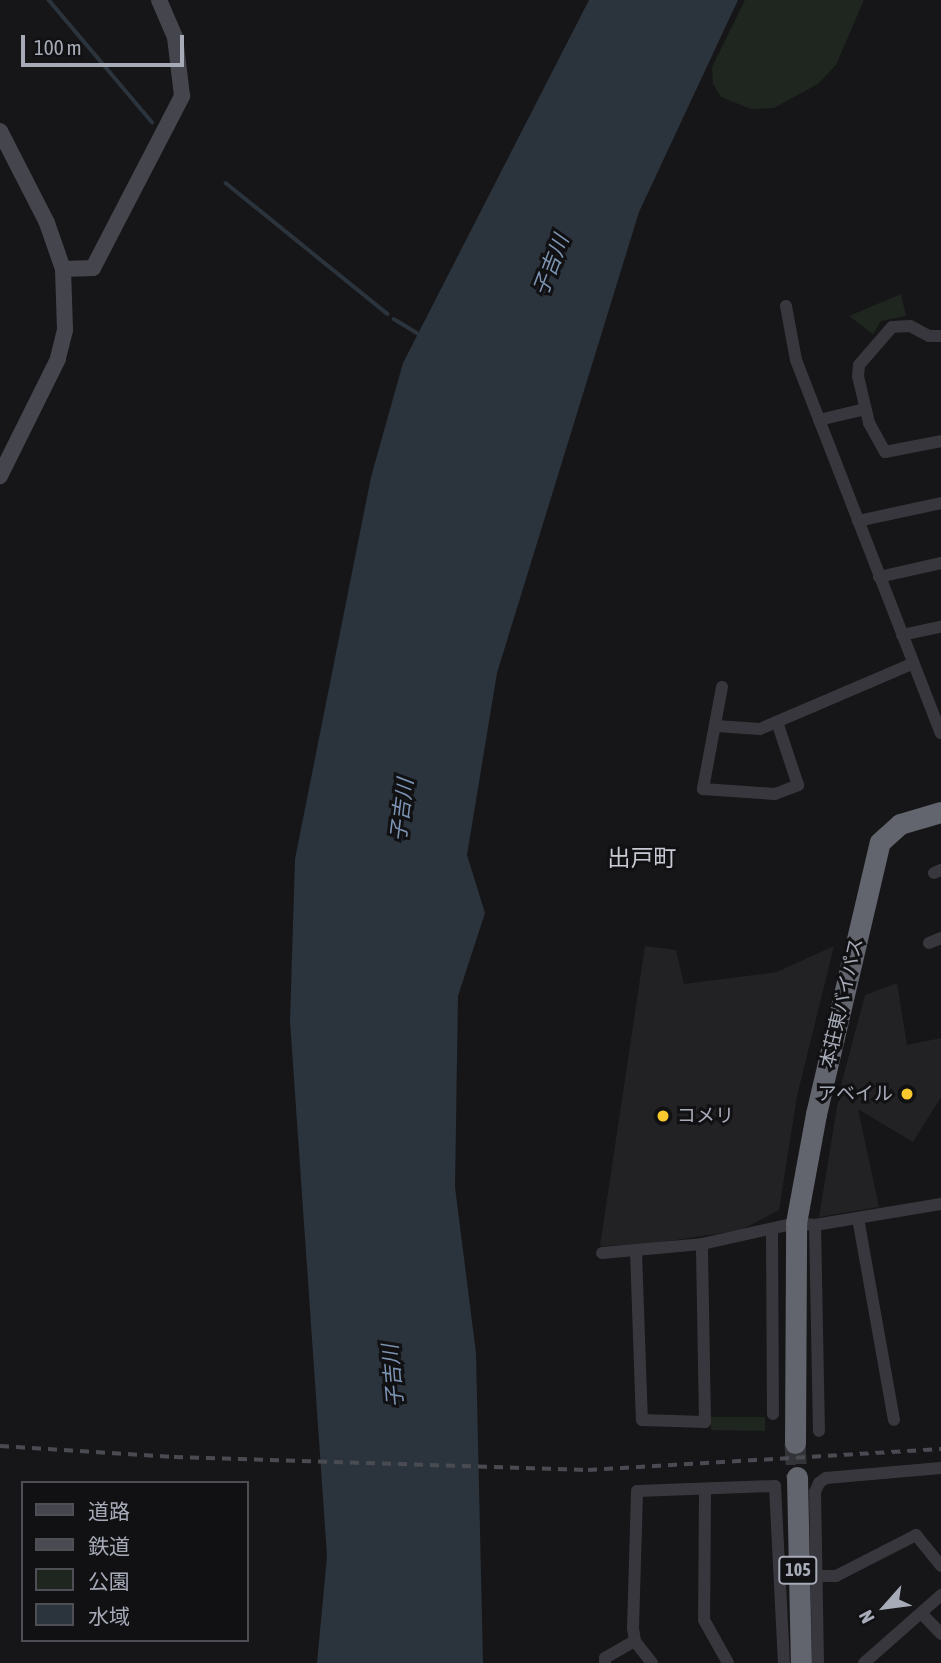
<!DOCTYPE html>
<meta charset="utf-8">
<style>
body{margin:0}
#map{position:relative;width:941px;height:1663px;overflow:hidden;background:#161618;font-family:"Asap Condensed","Noto Sans JP",sans-serif}
div>[style]{position:absolute}
.built>*{inset:0;background:#222225}
.green>*{inset:0;background:#1e261f}
.water>*{inset:0;background:#2b333c}
.stream>*{height:3.5px;margin:-1.75px;padding:0 1.75px;transform-origin:1.75px;border-radius:1.75px;background:#2b333c}
.highway-tunnel>*{height:21px;margin-top:-10.5px;transform-origin:0;background:repeating-linear-gradient(90deg,#333438 0 21px,transparent 0 31px)}
.street>*{height:12px;margin:-6px;padding:0 6px;transform-origin:6px;border-radius:6px;background:#37373d}
.secondary>*{height:16px;margin:-8px;padding:0 8px;transform-origin:8px;border-radius:8px;background:#45464d}
.highway>*{height:21px;margin:-10.5px;padding:0 10.5px;transform-origin:10.5px;border-radius:10.5px;background:#62646e}
.rail>*{height:3.5px;margin-top:-1.75px;transform-origin:0;background:repeating-linear-gradient(90deg,#4a4b52 0 9px,transparent 0 16px)}
.dots>*{width:19px;height:19px;translate:-50% -50%;box-sizing:border-box;border:4px solid #111113;border-radius:50%}
span{translate:-50% -50%;white-space:nowrap;text-align:center;line-height:1.15;-webkit-text-stroke:6px #111113;paint-order:stroke}
.shield-label span{padding:2px 5px;background:#111113;border:2px solid;border-radius:5px;-webkit-text-stroke-width:0}
.shield-label{font-size:18px;color:#a7abb8;font-weight:700}
.street-label{font-size:19px;color:#a7abb8}
.poi-label{font-size:19px;color:#a7abb8}
.right{translate:-100% -50%;text-align:right}
.left{translate:0 -50%;text-align:left}
.water-label{font-size:21px;color:#7d95b4;font-style:italic}
.quarter-label{font-size:23px;color:#c8cad4}
.legend{position:absolute;left:21px;top:1481px;width:228px;height:161px;box-sizing:border-box;background:#111113;border:2px solid #4d4f55;margin:0;padding:9px 12px;list-style:none;font-size:21px;color:#a7abb8}
.legend li{display:flex;align-items:center;gap:14px;height:35px}
.legend b{width:35px;border:2px solid #4d4f55}
.north{position:absolute;left:850px;top:1572px;width:70px;height:70px;-webkit-text-stroke:5px #111113;paint-order:stroke;rotate:242deg;font-size:19px;font-weight:700;line-height:28px;text-align:center;color:#a7abb8}
.north::after{content:'';display:block;margin:auto;width:24px;height:32px;background:#a7abb8;clip-path:polygon(50% 0,100% 100%,50% 72%,0 100%)}
.scale{position:absolute;left:21px;top:35px;width:163px;height:32px;box-sizing:border-box;border:4px solid #a7abb8;border-top:0;padding-left:9px;font-size:21px;line-height:24px;white-space:nowrap;color:#a7abb8;-webkit-text-stroke:5px #111113;paint-order:stroke}
</style>
<div id="map">
<div class="built">
<i style="clip-path:polygon(645px 946px,676px 950px,684px 984px,777px 972px,834px 946px,797px 1096px,779px 1210px,741px 1230px,650px 1244px,600px 1246px)"></i>
<i style="clip-path:polygon(897px 983px,907px 1045px,941px 1038px,941px 1097px,913px 1142px,858px 1109px,879px 1207px,819px 1217px,840px 1089px,865px 995px)"></i>
</div>
<div class="green">
<i style="clip-path:polygon(745px 0,864px 0,836px 65px,818px 84px,774px 108px,751px 109px,721px 97px,713px 84px,712px 67px)"></i>
<i style="clip-path:polygon(901px 294px,906px 316px,881px 321px,873px 334px,849px 316px)"></i>
<i style="clip-path:polygon(711px 1417px,765px 1417px,765px 1431px,711px 1430px)"></i>
</div>
<div class="water">
<i style="clip-path:polygon(589px 0,738px 0,639px 212px,497px 673px,467px 855px,485px 913px,458px 996px,455px 1187px,476px 1353px,483px 1663px,317px 1663px,327px 1556px,290px 1021px,295px 859px,371px 477px,403px 363px)"></i>
</div>
<div class="stream">
<i style="left:49px;top:0;width:160px;rotate:49.8deg"></i>
<i style="left:226px;top:183px;width:208px;rotate:39deg"></i>
<i style="left:394px;top:319px;width:33px;rotate:31deg"></i>
</div>
<div class="highway-tunnel">
<i style="left:795px;top:1443px;width:34px;rotate:87deg"></i>
</div>
<div class="street">
<i style="left:786px;top:306px;width:55px;rotate:79.5deg"></i>
<i style="left:796px;top:360px;width:400px;rotate:68.8deg"></i>
<i style="left:941px;top:336px;width:12px;rotate:180deg"></i>
<i style="left:929px;top:336px;width:21px;rotate:-152deg"></i>
<i style="left:910px;top:326px;width:18px;rotate:177deg"></i>
<i style="left:892px;top:327px;width:50px;rotate:131deg"></i>
<i style="left:859px;top:365px;width:11px;rotate:95deg"></i>
<i style="left:858px;top:376px;width:48px;rotate:76.8deg"></i>
<i style="left:869px;top:423px;width:33px;rotate:61deg"></i>
<i style="left:885px;top:452px;width:57px;rotate:-11.1deg"></i>
<i style="left:819px;top:420px;width:47px;rotate:-13.4deg"></i>
<i style="left:858px;top:521px;width:85px;rotate:-12.2deg"></i>
<i style="left:879px;top:577px;width:64px;rotate:-12.7deg"></i>
<i style="left:902px;top:635px;width:40px;rotate:-12deg"></i>
<i style="left:722px;top:687px;width:104px;rotate:100.6deg"></i>
<i style="left:703px;top:789px;width:72px;rotate:4deg"></i>
<i style="left:775px;top:794px;width:25px;rotate:-21deg"></i>
<i style="left:798px;top:785px;width:66px;rotate:-108.4deg"></i>
<i style="left:716px;top:726px;width:44px;rotate:3.9deg"></i>
<i style="left:760px;top:729px;width:165px;rotate:-23.2deg"></i>
<i style="left:934px;top:873px;width:8px;rotate:-23deg"></i>
<i style="left:929px;top:943px;width:13px;rotate:-23deg"></i>
<i style="left:858px;top:1218px;width:205px;rotate:79.9deg"></i>
<i style="left:815px;top:1225px;width:206px;rotate:88.9deg"></i>
<i style="left:772px;top:1231px;width:183px;rotate:89.7deg"></i>
<i style="left:636px;top:1251px;width:169px;rotate:88deg"></i>
<i style="left:642px;top:1420px;width:63px;rotate:1.8deg"></i>
<i style="left:705px;top:1422px;width:178px;rotate:-91deg"></i>
<i style="left:602px;top:1253px;width:100px;rotate:-5.1deg"></i>
<i style="left:702px;top:1244px;width:96px;rotate:-12.6deg"></i>
<i style="left:796px;top:1223px;width:19px;rotate:6deg"></i>
<i style="left:815px;top:1225px;width:128px;rotate:-9.5deg"></i>
<i style="left:705px;top:1490px;width:130px;rotate:90.4deg"></i>
<i style="left:704px;top:1620px;width:49px;rotate:60.8deg"></i>
<i style="left:816px;top:1576px;width:20px"></i>
<i style="left:836px;top:1576px;width:90px;rotate:-27.1deg"></i>
<i style="left:916px;top:1535px;width:40px;rotate:51deg"></i>
<i style="left:922px;top:1614px;width:28px;rotate:46deg"></i>
<i style="left:605px;top:1663px;width:5px;rotate:-90deg"></i>
<i style="left:605px;top:1658px;width:34px;rotate:-30deg"></i>
<i style="left:652px;top:1663px;width:28px;rotate:-128deg"></i>
<i style="left:635px;top:1641px;width:13px;rotate:-99deg"></i>
<i style="left:633px;top:1628px;width:137px;rotate:-88.3deg"></i>
<i style="left:637px;top:1491px;width:138px;rotate:-2.1deg"></i>
<i style="left:775px;top:1486px;width:177px;rotate:87.1deg"></i>
<i style="left:818px;top:1663px;width:171px;rotate:-91deg"></i>
<i style="left:815px;top:1492px;width:10px;rotate:-66deg"></i>
<i style="left:819px;top:1483px;width:9px;rotate:-36deg"></i>
<i style="left:826px;top:1478px;width:115px;rotate:-5deg"></i>
<i style="left:864px;top:1663px;width:103px;rotate:-41.4deg"></i>
</div>
<div class="secondary">
<i style="left:0;top:131px;width:103px;rotate:62.9deg"></i>
<i style="left:47px;top:223px;width:49px;rotate:70.8deg"></i>
<i style="left:63px;top:269px;width:61px;rotate:88.1deg"></i>
<i style="left:65px;top:330px;width:30px;rotate:104deg"></i>
<i style="left:58px;top:359px;width:131px;rotate:116.4deg"></i>
<i style="left:63px;top:269px;width:30px;rotate:-2deg"></i>
<i style="left:93px;top:268px;width:194px;rotate:-62.6deg"></i>
<i style="left:182px;top:96px;width:59px;rotate:-96.8deg"></i>
<i style="left:175px;top:37px;width:40px;rotate:-113.4deg"></i>
</div>
<div class="highway">
<i style="left:795px;top:1443px;width:220px;rotate:-89.7deg"></i>
<i style="left:796px;top:1223px;width:111px;rotate:-79.6deg"></i>
<i style="left:816px;top:1114px;width:279px;rotate:-76.8deg"></i>
<i style="left:880px;top:842px;width:27px;rotate:-42deg"></i>
<i style="left:900px;top:824px;width:43px;rotate:-16.3deg"></i>
<i style="left:797px;top:1477px;width:186px;rotate:88.8deg"></i>
</div>
<div class="rail">
<i style="left:0;top:1446px;width:174px;rotate:3.6deg"></i>
<i style="left:174px;top:1457px;width:414px;rotate:1.8deg"></i>
<i style="left:588px;top:1470px;width:354px;rotate:-3.4deg"></i>
</div>
<div class="dots">
<i style="left:907px;top:1094px;background:#f8c82e"></i>
<i style="left:663px;top:1116px;background:#f8c82e"></i>
</div>
<div class="shield-label">
<span style="left:798px;top:1570px">105</span>
</div>
<div class="street-label">
<span style="left:842px;top:1003px;rotate:-77deg">本荘東バイパス</span>
</div>
<div class="poi-label">
<span class="right" style="left:893px;top:1094px">アベイル</span>
<span class="left" style="left:677px;top:1116px">コメリ</span>
</div>
<div class="water-label">
<span style="left:550px;top:265px;rotate:-69deg">子吉川</span>
<span style="left:401px;top:810px;rotate:-83deg">子吉川</span>
<span style="left:392px;top:1376px;rotate:-95deg">子吉川</span>
</div>
<div class="quarter-label">
<span style="left:642px;top:858px">出戸町</span>
</div>
<ul class="legend">
<li><b style="height:9px;background:#45464d"></b>道路</li>
<li><b style="height:9px;background:#4a4b52"></b>鉄道</li>
<li><b style="height:19px;background:#1e261f"></b>公園</li>
<li><b style="height:19px;background:#2b333c"></b>水域</li>
</ul>
<div class="north">N</div>
<div class="scale">100 m</div>
</div>
